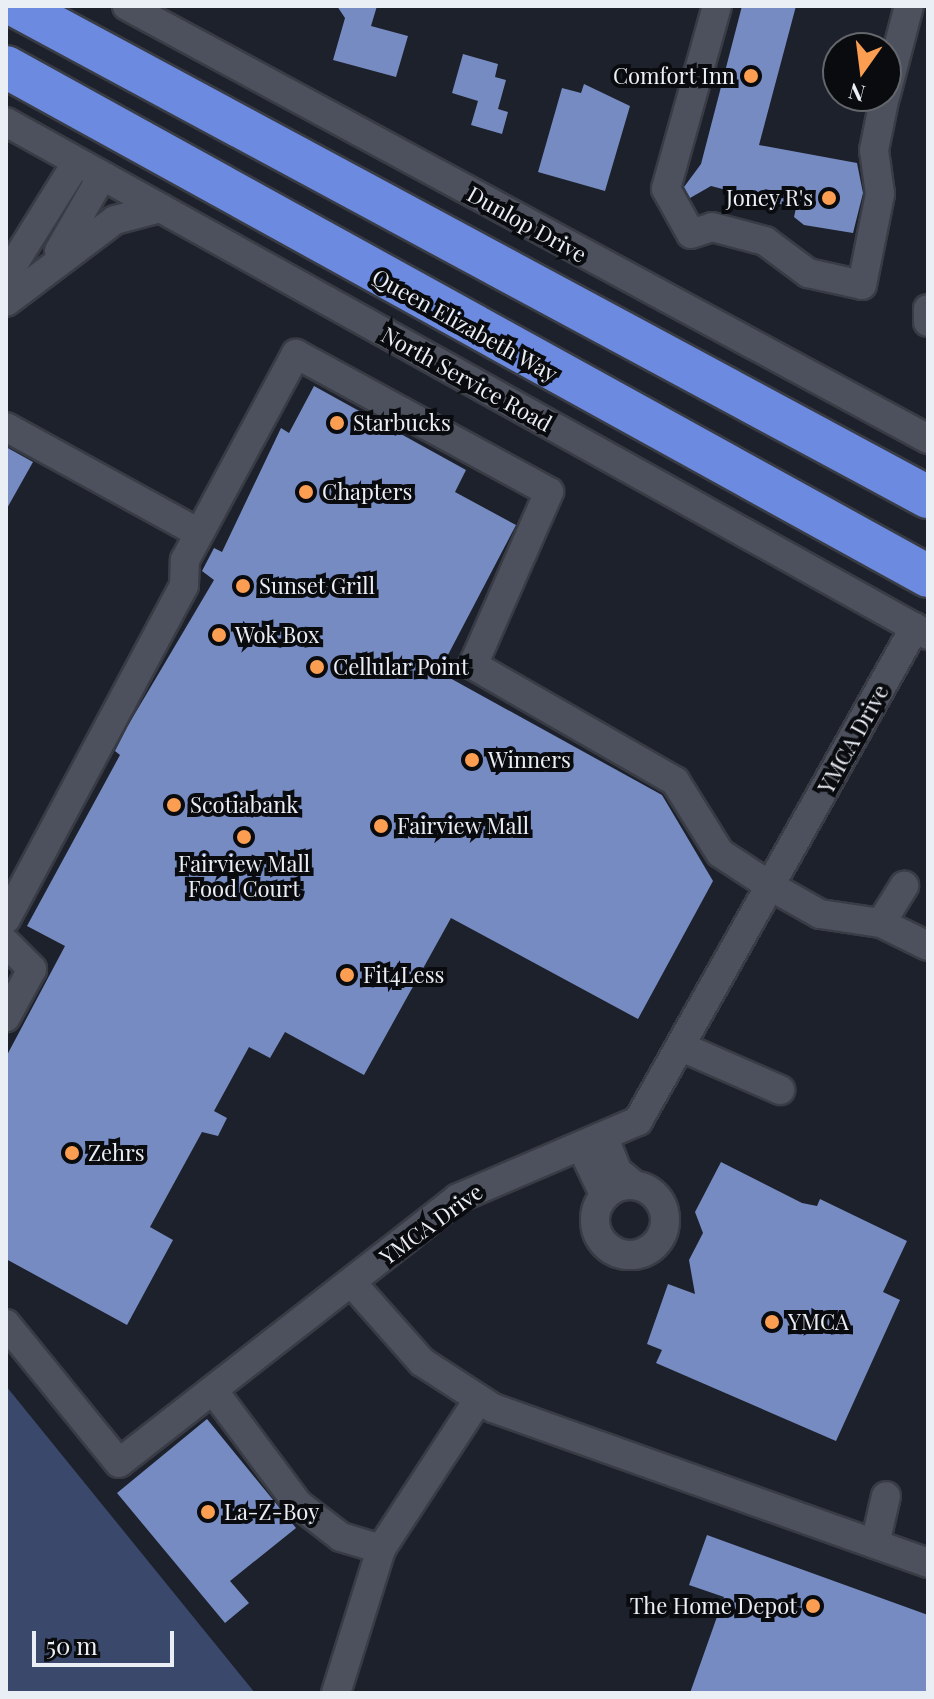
<!DOCTYPE html>
<style>
body{margin:0}
#map{position:relative;width:934px;height:1699px;overflow:hidden;background:#1d212b;font-family:"Playfair Display",serif}
div>[style]{position:absolute}
.green>*{inset:0;background:#3a486c}
.building>*{inset:0;background:#768bc1}
.roads{filter:drop-shadow(2px 0 #393c45) drop-shadow(-2px 0 #393c45) drop-shadow(0 2px #393c45) drop-shadow(0 -2px #393c45)}
.minor>*{height:28px;margin:-14px;padding:0 14px;transform-origin:14px;border-radius:14px;background:#4c515d}
.minor>.ring{margin:-14px;padding:0;box-sizing:content-box;background:none;border:28px solid #4c515d;border-radius:50%}
.highway>*{height:42px;margin:-21px;padding:0 21px;transform-origin:21px;border-radius:21px;background:#6c8be0}
.dots>*{width:22px;height:22px;translate:-50% -50%;box-sizing:border-box;border:4px solid #090b0f;border-radius:50%}
span{translate:-50% -50%;white-space:nowrap;text-align:center;line-height:1.15;-webkit-text-stroke:8px #090b0f;paint-order:stroke}
.poi-label{font-size:22px;color:#eaeef5}
.right{translate:-100% -50%;text-align:right}
.left{translate:0 -50%;text-align:left}
.street-label{font-size:22px;color:#eaeef5}
.frame{position:absolute;inset:0;border:8px solid #eaeef5;pointer-events:none}
.north{position:absolute;left:822px;top:32px;width:80px;height:80px;box-sizing:border-box;background:#090b0f;border:2px solid #63666b;border-radius:50%;rotate:194deg;font-size:22px;font-weight:700;line-height:32px;text-align:center;color:#eaeef5}
.north::after{content:'';display:block;margin:auto;width:28px;height:36px;background:#fb9e52;clip-path:polygon(50% 0,100% 100%,50% 72%,0 100%)}
.scale{position:absolute;left:32px;top:1631px;width:142px;height:36px;box-sizing:border-box;border:4px solid #eaeef5;border-top:0;padding-left:10px;font-size:24px;line-height:28px;white-space:nowrap;color:#eaeef5;-webkit-text-stroke:6px #090b0f;paint-order:stroke}
</style>
<div id="map">
<div class="green">
<i style="clip-path:polygon(6px 1386px,255px 1693px,6px 1693px)"></i>
</div>
<div class="building">
<i style="clip-path:polygon(337px 6px,377px 6px,371px 26px,408px 36px,396px 77px,333px 60px,345px 18px)"></i>
<i style="clip-path:polygon(742px 6px,796px 6px,759px 145px,857px 163px,863px 193px,853px 233px,804px 225px,794px 217px,796px 208px,711px 186px,690px 198px,684px 187px,701px 164px)"></i>
<i style="clip-path:polygon(463px 54px,498px 64px,495px 77px,506px 80px,498px 109px,508px 112px,502px 134px,471px 125px,478px 101px,452px 93px)"></i>
<i style="clip-path:polygon(584px 84px,630px 106px,605px 191px,538px 172px,562px 88px,581px 93px)"></i>
<i style="clip-path:polygon(314px 386px,466px 470px,455px 492px,516px 525px,439px 672px,662px 795px,713px 881px,638px 1019px,451px 918px,364px 1075px,285px 1032px,270px 1058px,249px 1047px,214px 1111px,227px 1118px,218px 1136px,202px 1132px,150px 1227px,173px 1240px,127px 1325px,6px 1259px,6px 1057px,65px 946px,27px 926px,120px 755px,115px 751px,127px 727px,214px 580px,202px 571px,214px 548px,222px 552px,281px 428px,289px 433px)"></i>
<i style="clip-path:polygon(6px 447px,33px 462px,6px 510px)"></i>
<i style="clip-path:polygon(721px 1162px,802px 1203px,817px 1206px,820px 1199px,907px 1241px,883px 1292px,900px 1300px,836px 1441px,656px 1363px,662px 1350px,647px 1344px,668px 1284px,695px 1294px,689px 1260px,703px 1233px,695px 1212px)"></i>
<i style="clip-path:polygon(207px 1419px,296px 1528px,230px 1581px,249px 1603px,225px 1623px,117px 1493px)"></i>
<i style="clip-path:polygon(707px 1535px,928px 1615px,928px 1693px,690px 1693px,724px 1597px,689px 1585px)"></i>
</div>
<div class="roads">
<div class="minor">
<i style="left:127px;top:6px;width:911px;rotate:28.39deg"></i>
<i style="left:717px;top:6px;width:190px;rotate:105.6deg"></i>
<i style="left:666px;top:189px;width:51px;rotate:60.9deg"></i>
<i style="left:691px;top:234px;width:22px;rotate:-18deg"></i>
<i style="left:712px;top:227px;width:55px;rotate:14.8deg"></i>
<i style="left:765px;top:241px;width:54px;rotate:36.7deg"></i>
<i style="left:808px;top:273px;width:55px;rotate:12.5deg"></i>
<i style="left:862px;top:285px;width:93px;rotate:-78.8deg"></i>
<i style="left:880px;top:194px;width:44px;rotate:-97.8deg"></i>
<i style="left:874px;top:150px;width:55px;rotate:-78.5deg"></i>
<i style="left:886px;top:94px;width:91px;rotate:-75.4deg"></i>
<i style="left:6px;top:122px;width:1055px;rotate:29.09deg"></i>
<i style="left:59px;top:251px;width:86px;rotate:-60.2deg"></i>
<i style="left:6px;top:276px;width:134px;rotate:-58.1deg"></i>
<i style="left:6px;top:302px;width:136px;rotate:-37deg"></i>
<i style="left:115px;top:220px;width:47px;rotate:-14.9deg"></i>
<i style="left:928px;top:309px;width:13px;rotate:90deg"></i>
<i style="left:6px;top:427px;width:220px;rotate:28.8deg"></i>
<i style="left:6px;top:919px;width:378px;rotate:-61.9deg"></i>
<i style="left:184px;top:585px;width:25px;rotate:-88deg"></i>
<i style="left:185px;top:560px;width:234px;rotate:-61.7deg"></i>
<i style="left:296px;top:354px;width:288px;rotate:28.6deg"></i>
<i style="left:549px;top:492px;width:189px;rotate:113.7deg"></i>
<i style="left:473px;top:665px;width:233px;rotate:29.9deg"></i>
<i style="left:675px;top:781px;width:85px;rotate:58deg"></i>
<i style="left:720px;top:853px;width:62px;rotate:33.2deg"></i>
<i style="left:772px;top:887px;width:55px;rotate:29.4deg"></i>
<i style="left:820px;top:914px;width:62px;rotate:8.4deg"></i>
<i style="left:881px;top:923px;width:52px;rotate:26.1deg"></i>
<i style="left:881px;top:923px;width:44px;rotate:-58.1deg"></i>
<i style="left:6px;top:943px;width:37px;rotate:45deg"></i>
<i style="left:32px;top:969px;width:55px;rotate:118.4deg"></i>
<i style="left:684px;top:1048px;width:105px;rotate:23.6deg"></i>
<i style="left:604px;top:1138px;width:35px;rotate:68deg"></i>
<i style="left:617px;top:1171px;width:22px;rotate:39deg"></i>
<i style="left:581px;top:1146px;width:55px;rotate:64.4deg"></i>
<i class="ring" style="left:595px;top:1185px;width:42px;height:42px"></i>
<i style="left:352px;top:1283px;width:106px;rotate:48.5deg"></i>
<i style="left:422px;top:1362px;width:85px;rotate:32.9deg"></i>
<i style="left:493px;top:1408px;width:462px;rotate:19.6deg"></i>
<i style="left:6px;top:1324px;width:179px;rotate:50.9deg"></i>
<i style="left:119px;top:1463px;width:430px;rotate:-38deg"></i>
<i style="left:458px;top:1198px;width:196px;rotate:-23.2deg"></i>
<i style="left:638px;top:1121px;width:566px;rotate:-60.72deg"></i>
<i style="left:213px;top:1390px;width:142px;rotate:53.3deg"></i>
<i style="left:298px;top:1504px;width:54px;rotate:37.5deg"></i>
<i style="left:341px;top:1537px;width:42px;rotate:16.7deg"></i>
<i style="left:875px;top:1544px;width:49px;rotate:-77.1deg"></i>
<i style="left:336px;top:1693px;width:151px;rotate:-72.6deg"></i>
<i style="left:381px;top:1549px;width:178px;rotate:-56.9deg"></i>
</div>
<div class="highway">
<i style="left:16px;top:6px;width:1036px;rotate:28.3deg"></i>
<i style="left:6px;top:67px;width:1053px;rotate:28.9deg"></i>
</div>
</div>
<div class="dots">
<i style="left:751px;top:76px;background:#fb9e52"></i>
<i style="left:829px;top:198px;background:#fb9e52"></i>
<i style="left:337px;top:423px;background:#fb9e52"></i>
<i style="left:306px;top:492px;background:#fb9e52"></i>
<i style="left:243px;top:586px;background:#fb9e52"></i>
<i style="left:219px;top:635px;background:#fb9e52"></i>
<i style="left:317px;top:667px;background:#fb9e52"></i>
<i style="left:472px;top:760px;background:#fb9e52"></i>
<i style="left:174px;top:805px;background:#fb9e52"></i>
<i style="left:381px;top:826px;background:#fb9e52"></i>
<i style="left:244px;top:837px;background:#fb9e52"></i>
<i style="left:347px;top:975px;background:#fb9e52"></i>
<i style="left:72px;top:1153px;background:#fb9e52"></i>
<i style="left:772px;top:1322px;background:#fb9e52"></i>
<i style="left:208px;top:1512px;background:#fb9e52"></i>
<i style="left:813px;top:1606px;background:#fb9e52"></i>
</div>
<div class="poi-label">
<span class="right" style="left:735px;top:76px">Comfort Inn</span>
<span class="right" style="left:813px;top:198px">Joney R's</span>
<span class="left" style="left:353px;top:423px">Starbucks</span>
<span class="left" style="left:322px;top:492px">Chapters</span>
<span class="left" style="left:259px;top:586px">Sunset Grill</span>
<span class="left" style="left:235px;top:635px">Wok Box</span>
<span class="left" style="left:333px;top:667px">Cellular Point</span>
<span class="left" style="left:488px;top:760px">Winners</span>
<span class="left" style="left:190px;top:805px">Scotiabank</span>
<span class="left" style="left:397px;top:826px">Fairview Mall</span>
<span style="left:244px;top:876px">Fairview Mall<br>Food Court</span>
<span class="left" style="left:363px;top:975px">Fit4Less</span>
<span class="left" style="left:88px;top:1153px">Zehrs</span>
<span class="left" style="left:788px;top:1322px">YMCA</span>
<span class="left" style="left:224px;top:1512px">La-Z-Boy</span>
<span class="right" style="left:797px;top:1606px">The Home Depot</span>
</div>
<div class="street-label">
<span style="left:527px;top:224px;rotate:29deg">Dunlop Drive</span>
<span style="left:465px;top:325px;rotate:29deg">Queen Elizabeth Way</span>
<span style="left:467px;top:379px;rotate:29deg">North Service Road</span>
<span style="left:853px;top:739px;rotate:-61deg">YMCA Drive</span>
<span style="left:431px;top:1224px;rotate:-36deg">YMCA Drive</span>
</div>
<div class="frame"></div>
<div class="north">N</div>
<div class="scale">50 m</div>
</div>
